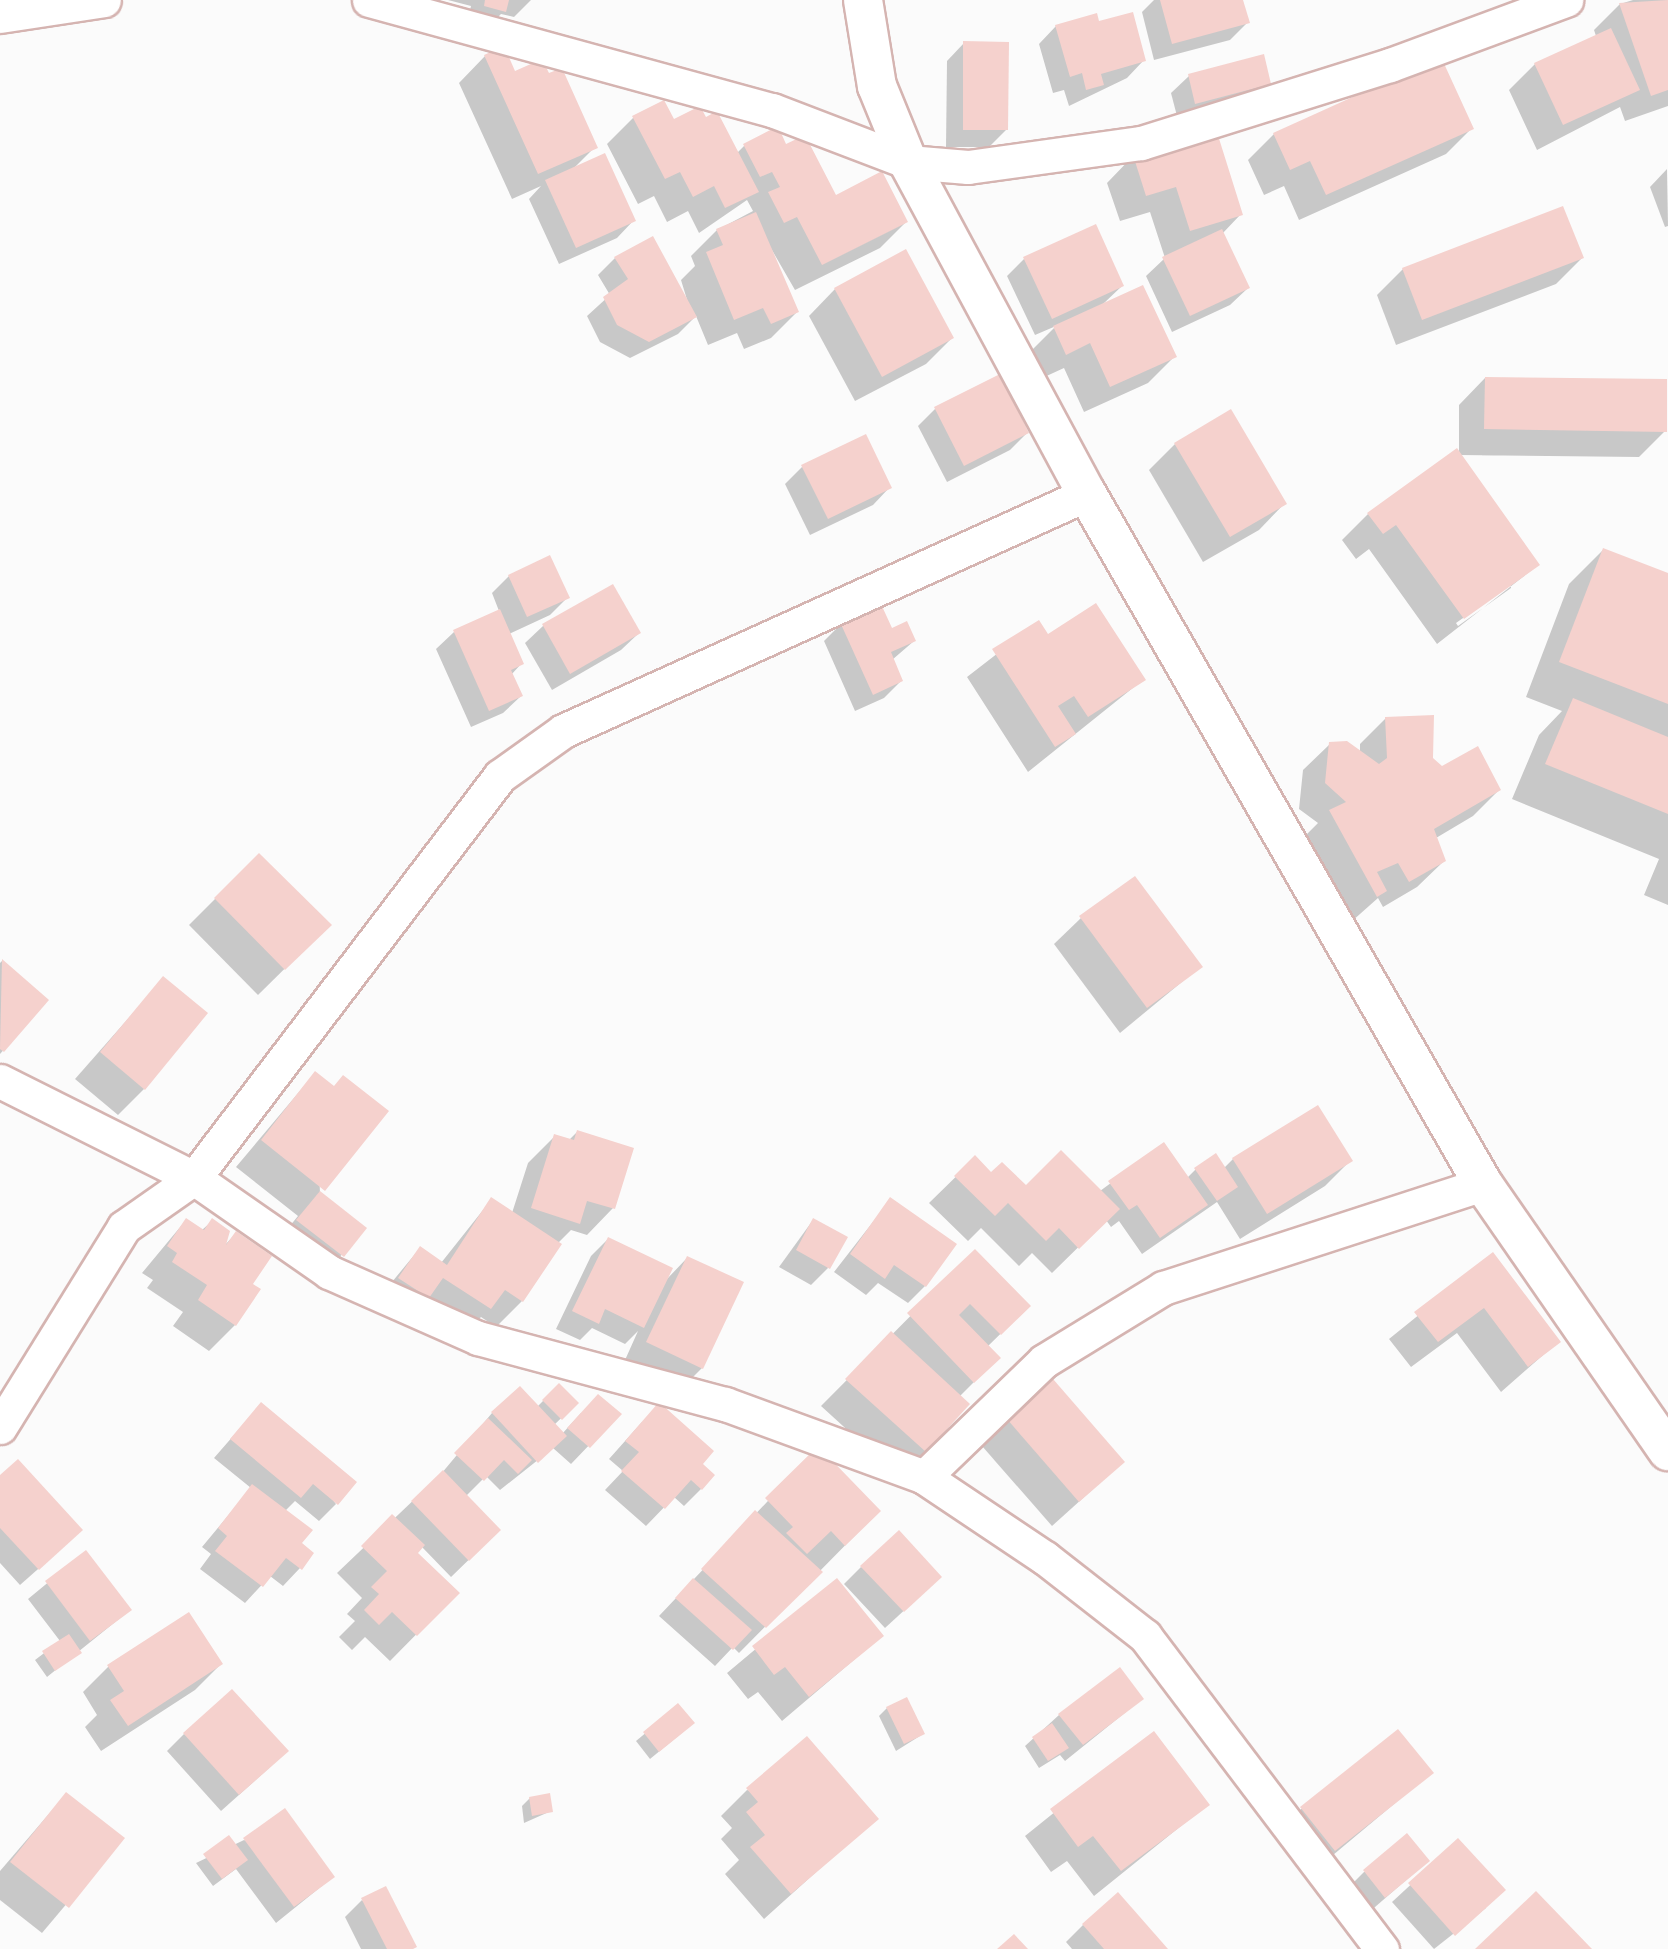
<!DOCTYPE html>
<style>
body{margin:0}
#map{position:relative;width:1668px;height:1949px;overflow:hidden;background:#fbfbfb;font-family:Roboto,sans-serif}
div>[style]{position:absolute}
.shadow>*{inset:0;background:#0003}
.building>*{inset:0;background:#f5d1cd}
.roads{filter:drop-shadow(2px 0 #d5b4b1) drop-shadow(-2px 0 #d5b4b1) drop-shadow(0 2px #d5b4b1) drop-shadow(0 -2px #d5b4b1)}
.street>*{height:33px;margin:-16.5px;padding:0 16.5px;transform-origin:16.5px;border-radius:16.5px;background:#fff}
.secondary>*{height:38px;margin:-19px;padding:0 19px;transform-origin:19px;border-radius:19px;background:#fff}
span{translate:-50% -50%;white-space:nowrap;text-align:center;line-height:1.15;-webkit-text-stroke:6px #fff;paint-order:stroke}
</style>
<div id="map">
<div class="shadow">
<i style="clip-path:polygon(448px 0,531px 0,514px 17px,501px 14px,487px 28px,467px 23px,471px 6px)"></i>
<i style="clip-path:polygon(1154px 0,1242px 0,1248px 22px,1230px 40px,1154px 60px,1142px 12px)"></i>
<i style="clip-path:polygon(1633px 0,1668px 0,1668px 106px,1625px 121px,1620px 107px,1537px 150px,1509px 90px,1535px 64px,1596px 36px,1594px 30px,1620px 4px)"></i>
<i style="clip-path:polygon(1098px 23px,1144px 60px,1127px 78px,1069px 106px,1064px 90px,1053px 93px,1039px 44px,1056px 26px)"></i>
<i style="clip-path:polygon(964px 43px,1006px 130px,989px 147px,946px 147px,947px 61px)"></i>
<i style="clip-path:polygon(485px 56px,514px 73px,548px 76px,595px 147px,574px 168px,634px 220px,617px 238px,559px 264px,529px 199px,541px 186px,512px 199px,459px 83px)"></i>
<i style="clip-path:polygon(1189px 76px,1270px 83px,1252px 100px,1178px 120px,1171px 93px)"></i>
<i style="clip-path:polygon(633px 118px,705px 120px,737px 153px,744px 146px,786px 147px,836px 197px,906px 222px,880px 248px,795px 290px,765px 238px,797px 312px,771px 338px,744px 349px,737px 333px,708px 345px,696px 316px,678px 334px,630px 358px,600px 342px,587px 316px,610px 295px,598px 275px,615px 258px,688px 303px,681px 280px,695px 266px,691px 256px,717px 230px,753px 211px,747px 200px,699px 233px,688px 211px,667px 222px,654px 196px,638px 204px,607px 144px)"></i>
<i style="clip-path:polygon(1472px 128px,1446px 154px,1299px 220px,1284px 186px,1264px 195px,1248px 160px,1274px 134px)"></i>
<i style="clip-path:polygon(1133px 156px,1241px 214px,1222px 234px,1248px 288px,1230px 305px,1172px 332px,1146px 276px,1165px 258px,1150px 212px,1120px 221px,1107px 183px)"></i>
<i style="clip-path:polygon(1667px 169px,1668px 226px,1665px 227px,1650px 187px)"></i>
<i style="clip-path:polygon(1582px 258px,1556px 284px,1396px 345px,1377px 295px,1403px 269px)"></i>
<i style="clip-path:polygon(1024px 259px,1122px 286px,1102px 305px,1174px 357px,1148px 383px,1084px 412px,1064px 368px,1040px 379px,1028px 354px,1056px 326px,1035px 335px,1007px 276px)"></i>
<i style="clip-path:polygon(835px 289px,952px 338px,926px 364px,855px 401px,809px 316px)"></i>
<i style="clip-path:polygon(evenodd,1485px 378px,1665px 431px,1639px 457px,1459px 455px,1538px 565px,1437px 644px,1369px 549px,1356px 559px,1342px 540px,1368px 514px,1459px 455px,1459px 405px,1485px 378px,1511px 584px,1511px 588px,1458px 626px,1456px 623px,1511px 584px)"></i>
<i style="clip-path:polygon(936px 408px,1027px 433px,1010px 450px,947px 482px,918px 426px)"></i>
<i style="clip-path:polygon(1175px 444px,1285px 503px,1259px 530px,1203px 562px,1149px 470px)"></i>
<i style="clip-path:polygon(802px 467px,890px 487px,873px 505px,810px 535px,785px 484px)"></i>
<i style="clip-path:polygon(1603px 550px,1668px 574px,1668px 905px,1644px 895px,1659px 859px,1512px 799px,1539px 735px,1562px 711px,1526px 697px,1569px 584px)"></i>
<i style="clip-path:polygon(509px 576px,568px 597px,550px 615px,509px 634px,522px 663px,511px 675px,521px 696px,503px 713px,471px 727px,436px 649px,454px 632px,499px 611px,492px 593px)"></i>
<i style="clip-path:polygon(612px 586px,639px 633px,621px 650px,552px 690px,525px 643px,543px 626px)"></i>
<i style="clip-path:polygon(1038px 622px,1047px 636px,1144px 679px,1028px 772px,967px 677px)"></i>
<i style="clip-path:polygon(841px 624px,914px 641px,892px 660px,901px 681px,884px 698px,855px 711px,824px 641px)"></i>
<i style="clip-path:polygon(1386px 718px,1442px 768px,1499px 790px,1473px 816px,1436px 838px,1444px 861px,1417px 887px,1383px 907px,1378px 898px,1351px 922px,1304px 837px,1318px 823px,1299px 809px,1303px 770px,1330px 744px,1360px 752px,1360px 744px)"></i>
<i style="clip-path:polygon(259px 855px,329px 925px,258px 995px,189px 925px)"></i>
<i style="clip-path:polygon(1081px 918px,1200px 967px,1120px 1033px,1054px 944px)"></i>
<i style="clip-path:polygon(2px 961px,47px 1000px,0 1054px,0 963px)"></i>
<i style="clip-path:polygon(163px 979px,144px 1089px,118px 1115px,75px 1079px)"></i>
<i style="clip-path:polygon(315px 1073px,320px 1193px,364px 1229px,325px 1274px,280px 1238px,298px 1216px,236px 1167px)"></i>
<i style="clip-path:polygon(577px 1132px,613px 1208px,587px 1235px,571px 1230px,558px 1243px,522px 1301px,496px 1327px,481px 1317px,464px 1334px,420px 1305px,402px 1323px,373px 1305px,420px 1248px,441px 1263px,491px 1200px,512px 1213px,528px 1163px,555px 1136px,568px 1141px)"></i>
<i style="clip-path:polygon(1164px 1144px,1187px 1178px,1196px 1169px,1224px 1168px,1233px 1159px,1351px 1160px,1325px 1186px,1240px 1239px,1217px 1202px,1142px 1254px,1119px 1221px,1111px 1227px,1106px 1220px,1052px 1273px,1032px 1253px,1019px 1266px,981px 1228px,968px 1241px,929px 1203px,975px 1158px,991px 1174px,1026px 1187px,1100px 1191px)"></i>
<i style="clip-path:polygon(890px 1200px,925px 1286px,908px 1303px,878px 1283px,866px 1295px,834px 1272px)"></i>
<i style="clip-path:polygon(186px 1220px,202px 1230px,212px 1221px,225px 1245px,236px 1233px,250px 1284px,235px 1325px,209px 1351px,173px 1326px,183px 1312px,147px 1288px,153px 1280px,142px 1273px)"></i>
<i style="clip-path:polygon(813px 1220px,828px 1268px,811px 1285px,779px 1267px)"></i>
<i style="clip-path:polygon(608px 1239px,667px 1279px,687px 1258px,702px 1368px,676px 1394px,621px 1369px,638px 1331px,625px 1344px,592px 1328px,580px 1340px,556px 1329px,591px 1256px)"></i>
<i style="clip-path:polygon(975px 1251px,1029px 1306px,987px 1347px,998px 1358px,959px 1397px,925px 1451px,899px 1477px,821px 1406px)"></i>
<i style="clip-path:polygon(1493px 1255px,1558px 1342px,1501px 1392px,1457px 1333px,1411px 1367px,1389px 1339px)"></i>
<i style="clip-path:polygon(559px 1385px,577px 1403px,554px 1425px,562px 1434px,581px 1413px,619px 1414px,571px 1464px,553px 1448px,500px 1490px,486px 1476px,466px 1496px,482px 1547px,451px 1577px,422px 1547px,415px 1553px,457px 1593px,390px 1661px,365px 1637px,352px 1650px,339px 1637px,355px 1621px,347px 1614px,362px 1598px,337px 1573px,441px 1474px,492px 1413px,537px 1407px)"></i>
<i style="clip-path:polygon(261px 1404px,336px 1504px,319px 1521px,295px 1501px,285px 1511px,299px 1544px,300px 1568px,283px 1586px,270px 1576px,245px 1603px,200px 1569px,211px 1554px,202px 1547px,251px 1488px,214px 1458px)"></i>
<i style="clip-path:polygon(1008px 1420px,1123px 1462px,1052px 1526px,982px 1446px)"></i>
<i style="clip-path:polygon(642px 1422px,700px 1464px,701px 1489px,684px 1506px,674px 1497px,646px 1526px,605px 1490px,623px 1471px,609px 1459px)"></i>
<i style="clip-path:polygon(818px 1448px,879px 1511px,739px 1653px,733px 1647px,715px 1666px,659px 1616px)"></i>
<i style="clip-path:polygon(0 1478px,63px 1547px,20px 1585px,0 1563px)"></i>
<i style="clip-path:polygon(85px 1552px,130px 1610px,47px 1677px,35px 1660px,60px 1641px,28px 1599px)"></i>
<i style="clip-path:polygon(861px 1567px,922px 1594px,885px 1628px,844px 1584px)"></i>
<i style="clip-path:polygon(837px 1581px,882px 1636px,782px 1721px,758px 1692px,748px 1699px,727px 1673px)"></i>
<i style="clip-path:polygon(221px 1664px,195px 1690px,101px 1751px,85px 1727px,97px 1715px,83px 1692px,109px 1666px)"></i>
<i style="clip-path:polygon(1142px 1699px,1065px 1761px,1060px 1755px,1039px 1768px,1025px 1746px,1059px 1715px)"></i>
<i style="clip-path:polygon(678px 1706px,684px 1731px,650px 1759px,636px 1741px)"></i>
<i style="clip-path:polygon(887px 1708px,923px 1734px,896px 1751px,879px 1716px)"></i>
<i style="clip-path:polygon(1153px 1733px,1207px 1805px,1094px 1896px,1067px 1861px,1051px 1872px,1025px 1836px)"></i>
<i style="clip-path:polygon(184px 1734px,269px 1768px,221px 1811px,167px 1751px)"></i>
<i style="clip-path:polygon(1431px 1773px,1308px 1876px,1275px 1835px,1301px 1809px)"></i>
<i style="clip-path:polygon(747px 1790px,876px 1818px,764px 1919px,725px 1874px,739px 1860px,721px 1839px,732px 1828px,721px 1816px)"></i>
<i style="clip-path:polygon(66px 1794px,122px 1838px,42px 1933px,0 1900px,0 1871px)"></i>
<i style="clip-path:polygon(530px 1798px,551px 1811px,524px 1823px,522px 1806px)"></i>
<i style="clip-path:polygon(244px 1840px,333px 1877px,276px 1923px,236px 1869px,213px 1886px,196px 1863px)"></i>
<i style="clip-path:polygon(1458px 1841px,1486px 1908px,1434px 1949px,1392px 1902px)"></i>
<i style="clip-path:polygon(1428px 1861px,1367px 1914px,1347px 1889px,1364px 1872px)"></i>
<i style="clip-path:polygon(362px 1900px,412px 1949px,361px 1949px,345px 1917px)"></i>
<i style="clip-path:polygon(1083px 1925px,1165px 1949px,1072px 1949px,1066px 1942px)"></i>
</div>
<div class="building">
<i style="clip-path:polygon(485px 0,509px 0,506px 12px,484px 6px)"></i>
<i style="clip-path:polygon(1160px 0,1243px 0,1250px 23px,1172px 44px)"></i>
<i style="clip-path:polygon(1668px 0,1668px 90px,1651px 96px,1619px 3px)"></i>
<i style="clip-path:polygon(1133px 12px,1146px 61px,1101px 74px,1104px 85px,1086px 90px,1082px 73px,1070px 77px,1055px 25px,1097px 13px,1099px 21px)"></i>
<i style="clip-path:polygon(1611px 28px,1640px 90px,1563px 125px,1534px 63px)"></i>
<i style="clip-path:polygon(963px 41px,1009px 42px,1008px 130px,963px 130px)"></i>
<i style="clip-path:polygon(504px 46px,515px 71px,542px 59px,549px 73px,562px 68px,598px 148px,538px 174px,484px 55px)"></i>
<i style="clip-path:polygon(1264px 54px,1271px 84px,1195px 104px,1188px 74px)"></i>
<i style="clip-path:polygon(1441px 57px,1474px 129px,1326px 195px,1310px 161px,1290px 170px,1273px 133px)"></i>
<i style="clip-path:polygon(664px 100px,674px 119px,700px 106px,706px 117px,717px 111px,759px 192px,725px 208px,714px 186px,693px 197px,680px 172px,665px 179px,632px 116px)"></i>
<i style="clip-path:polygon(778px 126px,786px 144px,805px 135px,836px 195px,882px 171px,908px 222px,822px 265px,797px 217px,784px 223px,768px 192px,780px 187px,772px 172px,760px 177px,743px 144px)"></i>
<i style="clip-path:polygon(1216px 129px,1243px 215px,1190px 231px,1176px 187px,1146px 196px,1133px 155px)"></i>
<i style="clip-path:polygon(605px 153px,636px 221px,576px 248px,545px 180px)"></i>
<i style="clip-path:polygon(1563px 206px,1584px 258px,1422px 320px,1402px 268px)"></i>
<i style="clip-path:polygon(756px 212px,799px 312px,771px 324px,763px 308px,734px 320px,706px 252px,723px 245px,716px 229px)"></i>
<i style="clip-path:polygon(1096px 224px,1124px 286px,1052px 319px,1023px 257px)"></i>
<i style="clip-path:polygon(1222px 229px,1250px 288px,1190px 316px,1162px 257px)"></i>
<i style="clip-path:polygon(653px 236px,697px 317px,649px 342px,617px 325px,603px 297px,628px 279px,614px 257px)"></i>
<i style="clip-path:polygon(906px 249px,954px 338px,882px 377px,834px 288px)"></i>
<i style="clip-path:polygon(1143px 285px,1177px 357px,1110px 387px,1090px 343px,1066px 355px,1053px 326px)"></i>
<i style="clip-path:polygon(1000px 374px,1029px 433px,964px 466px,934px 407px)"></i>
<i style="clip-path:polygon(1485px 377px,1667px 379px,1667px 432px,1484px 429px)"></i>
<i style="clip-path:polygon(1231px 409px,1287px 504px,1230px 537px,1174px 443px)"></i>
<i style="clip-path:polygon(866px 434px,892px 488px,828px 519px,801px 465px)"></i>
<i style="clip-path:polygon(1457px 448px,1540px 565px,1464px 619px,1396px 525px,1383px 534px,1367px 513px)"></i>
<i style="clip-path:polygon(1603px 548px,1668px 573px,1668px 704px,1559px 662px)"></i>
<i style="clip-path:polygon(550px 555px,570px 598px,527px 617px,508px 575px)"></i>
<i style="clip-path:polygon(613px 584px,641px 633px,570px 674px,542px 624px)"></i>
<i style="clip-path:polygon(1096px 603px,1146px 680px,1088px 717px,1074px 696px,1058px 706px,1076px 734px,1055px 747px,992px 649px,1039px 620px,1048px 634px)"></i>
<i style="clip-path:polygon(881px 604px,892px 628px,907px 621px,916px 641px,891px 652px,903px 681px,873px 695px,840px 622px)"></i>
<i style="clip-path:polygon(500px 609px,524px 664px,511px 670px,523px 696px,489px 711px,453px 630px)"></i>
<i style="clip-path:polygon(1573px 698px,1668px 737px,1668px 814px,1545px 764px)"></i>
<i style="clip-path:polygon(1434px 715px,1433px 758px,1442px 766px,1478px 746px,1501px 790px,1434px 829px,1446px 861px,1409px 882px,1398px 863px,1377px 872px,1387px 891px,1377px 897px,1329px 810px,1346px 802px,1325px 783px,1329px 742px,1347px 741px,1379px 764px,1387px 758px,1385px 717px)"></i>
<i style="clip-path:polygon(259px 853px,332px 925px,285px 970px,214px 898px)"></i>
<i style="clip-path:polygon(1135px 876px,1203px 967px,1147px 1008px,1079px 916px)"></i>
<i style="clip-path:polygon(2px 959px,49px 1000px,4px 1052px,0 1049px)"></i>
<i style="clip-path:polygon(163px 976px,208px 1013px,145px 1090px,100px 1052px)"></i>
<i style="clip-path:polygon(315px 1071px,334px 1086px,343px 1075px,389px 1111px,325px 1191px,261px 1140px)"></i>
<i style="clip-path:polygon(1318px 1105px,1353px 1161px,1267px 1214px,1232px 1158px)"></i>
<i style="clip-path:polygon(577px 1130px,634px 1148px,615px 1209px,587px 1201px,580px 1224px,531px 1208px,554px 1134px,574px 1140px)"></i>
<i style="clip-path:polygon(1164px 1142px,1208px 1205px,1160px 1238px,1137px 1205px,1129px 1210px,1108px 1181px)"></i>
<i style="clip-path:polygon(1061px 1150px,1120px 1209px,1079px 1249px,1059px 1228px,1046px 1241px,1008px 1203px,995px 1216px,954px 1176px,975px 1155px,991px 1172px,1002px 1162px,1026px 1185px)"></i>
<i style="clip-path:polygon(1216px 1153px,1238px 1187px,1217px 1201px,1194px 1168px)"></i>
<i style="clip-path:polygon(320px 1191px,367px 1228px,344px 1257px,296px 1220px)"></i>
<i style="clip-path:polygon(491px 1197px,562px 1244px,523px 1302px,505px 1290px,491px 1309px,443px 1278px,429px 1298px,398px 1278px,420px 1246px,447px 1265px)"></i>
<i style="clip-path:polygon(890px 1197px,957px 1244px,926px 1287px,894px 1265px,885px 1279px,850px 1254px)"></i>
<i style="clip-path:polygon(186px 1218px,204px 1230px,212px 1218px,230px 1231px,226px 1245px,236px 1231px,272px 1256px,253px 1284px,261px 1289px,236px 1326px,198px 1300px,207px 1285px,172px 1262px,177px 1253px,167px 1246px)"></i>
<i style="clip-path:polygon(813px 1218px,848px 1237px,830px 1269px,796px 1250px)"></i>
<i style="clip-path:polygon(608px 1237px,673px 1268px,644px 1328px,605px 1309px,599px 1324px,572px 1311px)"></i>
<i style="clip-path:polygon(975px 1249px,1031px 1306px,1001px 1335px,970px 1304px,959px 1315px,1001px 1358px,974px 1383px,907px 1313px)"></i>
<i style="clip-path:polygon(1493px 1252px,1561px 1342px,1528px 1367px,1484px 1308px,1438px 1342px,1414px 1312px)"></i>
<i style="clip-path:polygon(687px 1256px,744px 1282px,703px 1369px,646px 1342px)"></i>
<i style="clip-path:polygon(891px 1331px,970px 1404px,926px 1452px,845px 1379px)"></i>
<i style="clip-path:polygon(1053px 1379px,1125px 1462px,1079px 1502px,1007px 1419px)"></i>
<i style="clip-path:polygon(559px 1383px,579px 1403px,562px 1420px,542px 1400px)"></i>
<i style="clip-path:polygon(520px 1386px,567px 1436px,538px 1463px,491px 1412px)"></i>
<i style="clip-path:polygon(598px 1394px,622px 1414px,590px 1448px,567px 1428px)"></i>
<i style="clip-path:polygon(261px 1402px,357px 1482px,338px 1505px,313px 1484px,301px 1498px,230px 1439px)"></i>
<i style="clip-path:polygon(659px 1402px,714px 1451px,703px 1464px,715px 1475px,702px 1490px,691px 1480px,665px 1509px,621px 1471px,639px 1452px,625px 1441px)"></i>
<i style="clip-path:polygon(488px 1418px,532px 1460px,518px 1474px,504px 1460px,484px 1481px,454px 1453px)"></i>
<i style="clip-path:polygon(818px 1446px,881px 1511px,845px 1546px,831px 1531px,807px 1554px,786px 1533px,793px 1527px,765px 1498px)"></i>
<i style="clip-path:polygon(18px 1459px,83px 1530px,39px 1570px,0 1528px,0 1475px)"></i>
<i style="clip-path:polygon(443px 1470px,501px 1530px,469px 1561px,411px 1501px)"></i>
<i style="clip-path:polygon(252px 1484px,313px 1530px,302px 1543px,314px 1553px,302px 1570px,286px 1558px,263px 1587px,215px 1551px,227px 1536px,218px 1528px)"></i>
<i style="clip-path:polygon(755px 1510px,823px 1572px,766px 1628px,701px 1569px)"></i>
<i style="clip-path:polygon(392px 1514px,425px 1545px,418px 1553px,460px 1593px,417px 1636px,392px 1612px,379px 1625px,364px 1610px,379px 1594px,371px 1587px,387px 1571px,361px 1546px)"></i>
<i style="clip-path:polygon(899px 1530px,942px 1577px,904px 1612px,860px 1566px)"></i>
<i style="clip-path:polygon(86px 1550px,132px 1610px,90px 1641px,45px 1581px)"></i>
<i style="clip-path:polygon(693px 1578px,752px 1630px,733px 1650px,675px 1598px)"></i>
<i style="clip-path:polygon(837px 1578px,884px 1636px,809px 1697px,785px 1667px,774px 1675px,752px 1646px)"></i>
<i style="clip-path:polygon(189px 1612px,223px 1664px,128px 1726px,110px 1700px,124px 1691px,107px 1665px)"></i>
<i style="clip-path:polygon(69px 1634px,82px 1653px,55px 1671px,42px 1651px)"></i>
<i style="clip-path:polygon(1120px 1667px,1144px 1699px,1083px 1745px,1058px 1714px)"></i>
<i style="clip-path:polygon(232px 1689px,289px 1751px,239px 1795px,183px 1733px)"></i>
<i style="clip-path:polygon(907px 1697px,925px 1734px,904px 1744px,886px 1707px)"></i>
<i style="clip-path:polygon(678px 1703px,695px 1723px,659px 1752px,643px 1732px)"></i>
<i style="clip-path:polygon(1052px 1723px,1069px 1748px,1048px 1761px,1032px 1737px)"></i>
<i style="clip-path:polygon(1398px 1729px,1434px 1773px,1335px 1851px,1300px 1807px)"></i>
<i style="clip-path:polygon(1154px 1731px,1210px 1805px,1121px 1871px,1093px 1836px,1078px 1847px,1050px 1809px)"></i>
<i style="clip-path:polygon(807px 1736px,879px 1819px,791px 1894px,750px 1847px,765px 1835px,746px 1812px,758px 1802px,746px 1788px)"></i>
<i style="clip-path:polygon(66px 1792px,125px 1838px,69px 1908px,10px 1862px)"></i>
<i style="clip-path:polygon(550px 1793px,553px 1812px,532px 1816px,529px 1797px)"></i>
<i style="clip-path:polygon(285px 1808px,335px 1877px,294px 1907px,243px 1838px)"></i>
<i style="clip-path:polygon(1407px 1833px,1430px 1861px,1385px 1898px,1363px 1870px)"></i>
<i style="clip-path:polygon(229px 1835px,248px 1860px,222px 1879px,203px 1854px)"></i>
<i style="clip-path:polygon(1458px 1838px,1506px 1890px,1455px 1936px,1408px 1883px)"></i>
<i style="clip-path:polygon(386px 1886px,417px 1947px,413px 1949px,387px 1949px,361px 1898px)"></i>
<i style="clip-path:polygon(1536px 1891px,1592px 1949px,1475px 1949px)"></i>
<i style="clip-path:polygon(1118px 1892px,1168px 1949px,1104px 1949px,1082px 1924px)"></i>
<i style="clip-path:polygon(1014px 1934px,1028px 1949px,997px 1949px)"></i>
</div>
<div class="roads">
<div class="street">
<i style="left:369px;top:0;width:418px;rotate:15.3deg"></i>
<i style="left:772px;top:110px;width:146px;rotate:20.9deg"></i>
<i style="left:908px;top:162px;width:60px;rotate:4.8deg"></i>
<i style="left:968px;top:167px;width:175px;rotate:-7.9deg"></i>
<i style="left:1141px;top:143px;width:261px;rotate:-17.4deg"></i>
<i style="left:1390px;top:65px;width:188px;rotate:-20.3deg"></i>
<i style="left:0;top:16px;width:105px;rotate:-8.7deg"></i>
<i style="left:0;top:1081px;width:217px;rotate:26.6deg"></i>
<i style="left:194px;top:1178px;width:165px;rotate:34.8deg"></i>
<i style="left:329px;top:1272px;width:163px;rotate:23.9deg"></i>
<i style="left:478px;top:1338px;width:256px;rotate:15deg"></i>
<i style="left:725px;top:1404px;width:212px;rotate:20.1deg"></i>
<i style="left:924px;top:1477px;width:146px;rotate:33.8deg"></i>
<i style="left:1045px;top:1558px;width:127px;rotate:38deg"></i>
<i style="left:1145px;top:1636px;width:393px;rotate:52.9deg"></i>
<i style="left:0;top:1427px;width:235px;rotate:-58.2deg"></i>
<i style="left:124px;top:1227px;width:85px;rotate:-35deg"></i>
<i style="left:194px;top:1178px;width:505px;rotate:-52.72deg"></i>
<i style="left:500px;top:776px;width:77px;rotate:-35.5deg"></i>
<i style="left:563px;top:731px;width:575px;rotate:-24.34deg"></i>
<i style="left:924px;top:1477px;width:167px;rotate:-44deg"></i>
<i style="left:1044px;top:1361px;width:140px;rotate:-31.5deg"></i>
<i style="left:1163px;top:1288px;width:336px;rotate:-18deg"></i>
</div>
<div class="secondary">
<i style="left:863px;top:0;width:87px;rotate:80.8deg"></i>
<i style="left:877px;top:86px;width:82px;rotate:67.8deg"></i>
<i style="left:908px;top:162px;width:377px;rotate:61.7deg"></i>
<i style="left:1087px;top:494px;width:796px;rotate:60.15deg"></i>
<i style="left:1483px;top:1184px;width:325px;rotate:55.3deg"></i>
</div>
</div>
</div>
